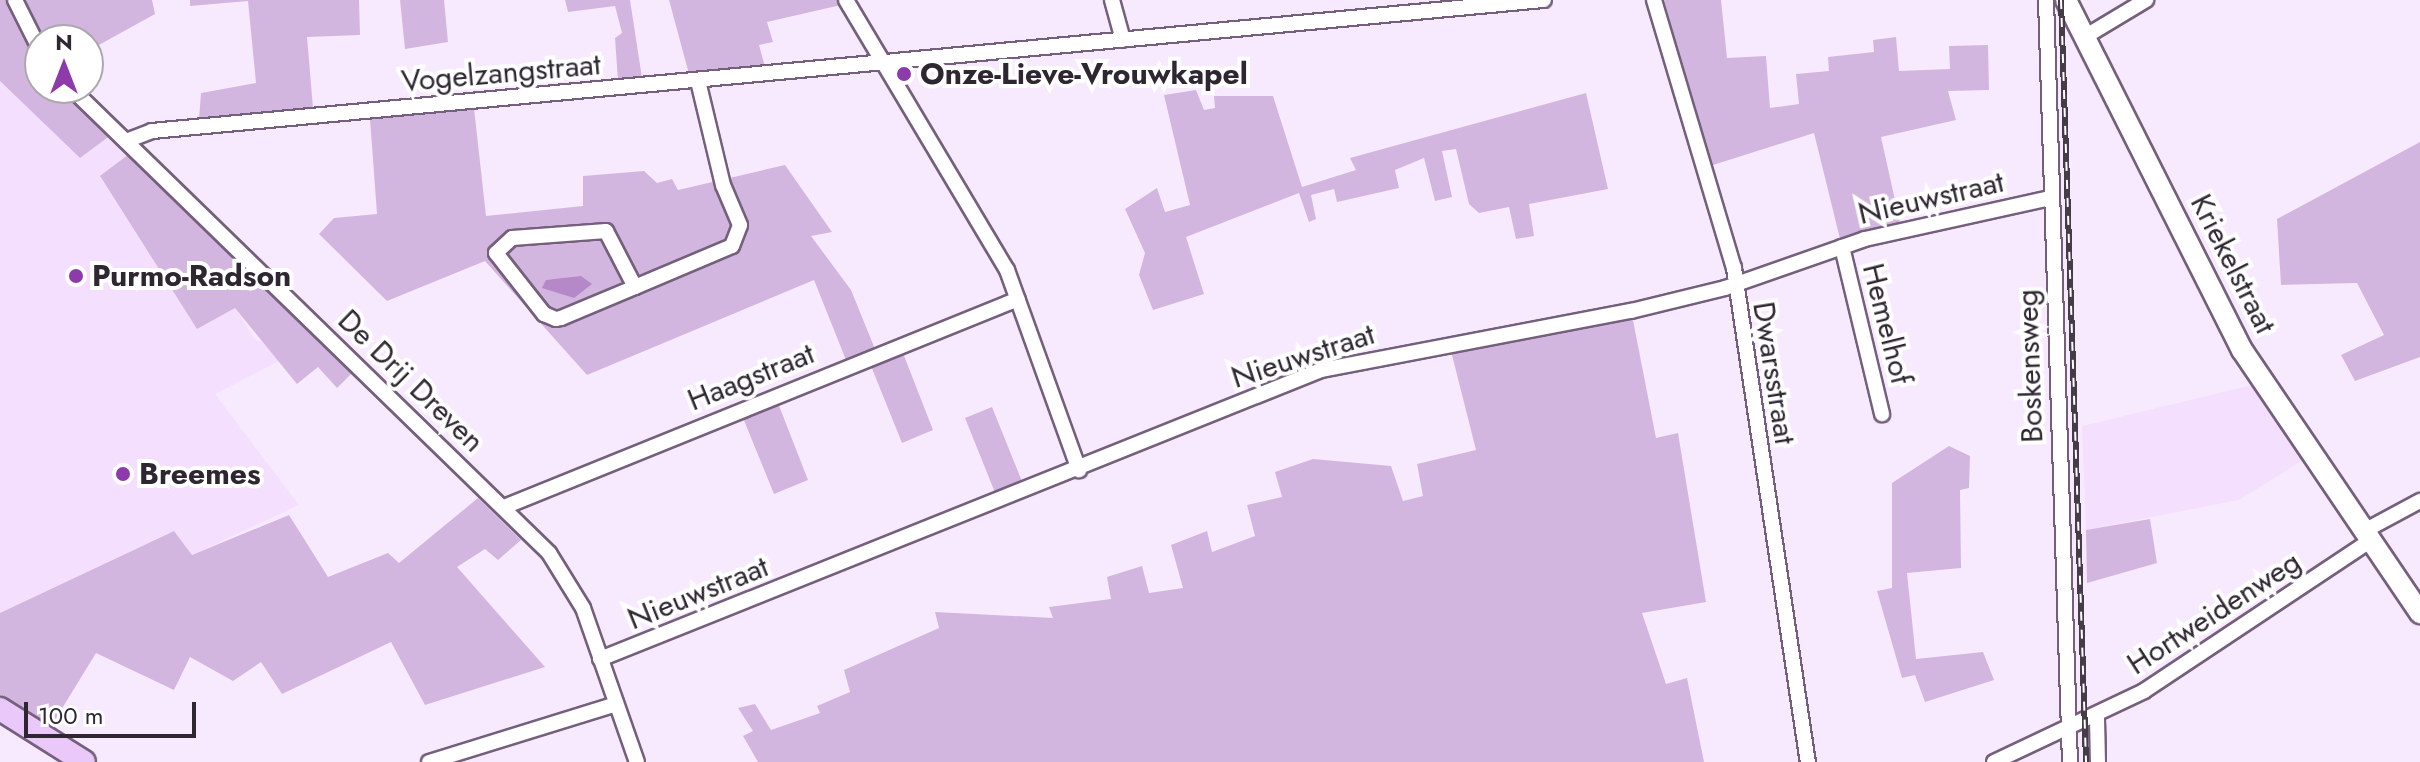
<!DOCTYPE html>
<style>
body{margin:0}
#map{position:relative;width:2420px;height:762px;overflow:hidden;background:#f8eafe;font-family:Jost,sans-serif}
div>[style]{position:absolute}
.built>*{inset:0;background:#f5dffe}
.green>*{inset:0;background:#d3b6df}
.water>*{inset:0;background:#b589c8}
.roads{filter:drop-shadow(2px 0 #74607c) drop-shadow(-2px 0 #74607c) drop-shadow(0 2px #74607c) drop-shadow(0 -2px #74607c)}
.street>*{height:14px;margin:-7px;padding:0 7px;transform-origin:7px;border-radius:7px;background:#fff}
.secondary>*{height:20px;margin:-10px;padding:0 10px;transform-origin:10px;border-radius:10px;background:#fff}
.primary>*{height:22px;margin:-11px;padding:0 11px;transform-origin:11px;border-radius:11px;background:#ebc8fa}
.rail>*{height:6px;margin-top:-3px;transform-origin:0;background:repeating-linear-gradient(90deg,#fff 0 9px,#453c48 0 18px);box-sizing:border-box;border-block:2px solid #453c48}
.dots>*{width:22px;height:22px;translate:-50% -50%;box-sizing:border-box;border:4px solid #fff;border-radius:50%}
span{translate:-50% -50%;white-space:nowrap;text-align:center;line-height:1.15;-webkit-text-stroke:8px #fff;paint-order:stroke}
.street-label{font-size:30px;color:#2e2631}
.poi-label{font-size:30px;color:#2e2631;font-weight:700}
.left{translate:0 -50%;text-align:left}
.north{position:absolute;left:24px;top:24px;width:80px;height:80px;box-sizing:border-box;background:#fff;border:2px solid #aba8ad;border-radius:50%;rotate:0deg;font-size:22px;font-weight:700;line-height:32px;text-align:center;color:#2e2631}
.north::after{content:'';display:block;margin:auto;width:28px;height:36px;background:#8d3baa;clip-path:polygon(50% 0,100% 100%,50% 72%,0 100%)}
.scale{position:absolute;left:24px;top:702px;width:172px;height:36px;box-sizing:border-box;border:4px solid #2e2631;border-top:0;padding-left:10px;font-size:24px;line-height:28px;white-space:nowrap;color:#2e2631;-webkit-text-stroke:6px #fff;paint-order:stroke}
</style>
<div id="map">
<div class="built">
<i style="clip-path:polygon(0 81px,80px 158px,111px 135px,129px 154px,100px 177px,197px 329px,235px 307px,255px 340px,269px 344px,281px 360px,215px 394px,299px 505px,192px 555px,173px 531px,0 613px)"></i>
<i style="clip-path:polygon(2252px 385px,2303px 460px,2239px 500px,2086px 530px,2082px 426px)"></i>
</div>
<div class="green">
<i style="clip-path:polygon(0 0,152px 0,155px 14px,88px 51px,88px 40px,40px 40px,40px 88px,77px 88px,111px 135px,80px 158px,0 81px)"></i>
<i style="clip-path:polygon(190px 0,359px 0,360px 35px,307px 37px,313px 108px,199px 119px,201px 93px,256px 83px,248px 1px,190px 6px)"></i>
<i style="clip-path:polygon(400px 0,444px 0,448px 42px,405px 49px)"></i>
<i style="clip-path:polygon(565px 0,630px 0,642px 78px,618px 81px,615px 38px,622px 33px,615px 6px,568px 12px)"></i>
<i style="clip-path:polygon(669px 0,838px 0,841px 5px,767px 22px,773px 42px,759px 45px,765px 67px,689px 74px)"></i>
<i style="clip-path:polygon(1664px 0,1721px 0,1727px 58px,1766px 56px,1770px 108px,1799px 104px,1796px 74px,1829px 71px,1828px 57px,1874px 52px,1873px 40px,1896px 37px,1899px 71px,1950px 69px,1949px 46px,1988px 45px,1989px 90px,1948px 91px,1956px 120px,1881px 137px,1901px 227px,1841px 243px,1814px 133px,1710px 166px)"></i>
<i style="clip-path:polygon(1196px 90px,1204px 110px,1215px 108px,1214px 96px,1273px 96px,1302px 187px,1356px 170px,1350px 158px,1586px 93px,1608px 189px,1529px 204px,1534px 236px,1516px 239px,1509px 207px,1479px 213px,1469px 204px,1456px 149px,1442px 151px,1452px 197px,1435px 201px,1424px 158px,1395px 170px,1399px 188px,1337px 202px,1334px 189px,1311px 195px,1316px 219px,1309px 222px,1299px 193px,1186px 237px,1204px 294px,1153px 310px,1139px 275px,1145px 253px,1125px 209px,1157px 188px,1165px 212px,1190px 205px,1164px 95px)"></i>
<i style="clip-path:polygon(474px 108px,486px 216px,583px 206px,583px 176px,644px 171px,657px 183px,672px 179px,678px 190px,785px 165px,832px 232px,811px 236px,851px 290px,875px 349px,846px 360px,814px 280px,587px 375px,485px 261px,387px 301px,319px 234px,334px 218px,377px 214px,370px 119px)"></i>
<i style="clip-path:polygon(2420px 142px,2420px 357px,2355px 381px,2341px 355px,2384px 335px,2357px 283px,2281px 285px,2277px 219px)"></i>
<i style="clip-path:polygon(129px 154px,352px 373px,337px 388px,318px 367px,297px 384px,235px 308px,197px 329px,100px 176px)"></i>
<i style="clip-path:polygon(1632px 315px,1656px 438px,1678px 433px,1706px 602px,1642px 613px,1666px 684px,1687px 678px,1704px 762px,758px 762px,743px 736px,753px 731px,738px 708px,755px 704px,771px 730px,820px 713px,817px 706px,850px 692px,844px 670px,939px 628px,935px 612px,1053px 618px,1049px 607px,1111px 599px,1107px 577px,1142px 566px,1149px 593px,1183px 588px,1171px 545px,1207px 531px,1212px 552px,1255px 536px,1247px 505px,1282px 497px,1275px 472px,1313px 459px,1391px 466px,1403px 501px,1423px 496px,1417px 464px,1476px 450px,1451px 351px)"></i>
<i style="clip-path:polygon(901px 348px,933px 430px,902px 443px,869px 361px)"></i>
<i style="clip-path:polygon(776px 398px,808px 480px,774px 494px,741px 413px)"></i>
<i style="clip-path:polygon(992px 407px,1023px 484px,996px 495px,965px 418px)"></i>
<i style="clip-path:polygon(1949px 446px,1970px 456px,1969px 488px,1960px 490px,1961px 568px,1907px 573px,1916px 659px,1983px 652px,1994px 680px,1925px 702px,1915px 675px,1902px 678px,1877px 591px,1892px 588px,1892px 483px)"></i>
<i style="clip-path:polygon(478px 498px,521px 540px,498px 560px,485px 549px,457px 567px,545px 667px,425px 705px,391px 642px,282px 694px,261px 662px,233px 681px,190px 657px,174px 690px,96px 653px,50px 728px,0 698px,0 613px,174px 531px,192px 555px,289px 515px,328px 577px,388px 553px,399px 563px)"></i>
<i style="clip-path:polygon(2150px 519px,2157px 563px,2087px 583px,2086px 530px)"></i>
</div>
<div class="water">
<i style="clip-path:polygon(581px 276px,592px 284px,574px 298px,542px 288px,546px 280px)"></i>
</div>
<div class="roads">
<div class="street">
<i style="left:15px;top:0;width:56px;rotate:63.4deg"></i>
<i style="left:846px;top:0;width:314px;rotate:59.2deg"></i>
<i style="left:1007px;top:270px;width:213px;rotate:70.2deg"></i>
<i style="left:1112px;top:0;width:41px;rotate:74.6deg"></i>
<i style="left:1654px;top:0;width:280px;rotate:73.4deg"></i>
<i style="left:1734px;top:268px;width:500px;rotate:81.5deg"></i>
<i style="left:2046px;top:0;width:762px;rotate:88.2deg"></i>
<i style="left:2088px;top:35px;width:68px;rotate:-31.1deg"></i>
<i style="left:71px;top:88px;width:667px;rotate:44.21deg"></i>
<i style="left:549px;top:553px;width:65px;rotate:58.3deg"></i>
<i style="left:583px;top:608px;width:163px;rotate:70.7deg"></i>
<i style="left:126px;top:141px;width:28px;rotate:-21deg"></i>
<i style="left:152px;top:131px;width:1398px;rotate:-5.38deg"></i>
<i style="left:1842px;top:247px;width:172px;rotate:76.5deg"></i>
<i style="left:635px;top:287px;width:63px;rotate:-117.4deg"></i>
<i style="left:606px;top:231px;width:94px;rotate:175.7deg"></i>
<i style="left:512px;top:238px;width:22px;rotate:137deg"></i>
<i style="left:496px;top:253px;width:78px;rotate:51.8deg"></i>
<i style="left:544px;top:314px;width:13px;rotate:23deg"></i>
<i style="left:556px;top:319px;width:5px;rotate:-11deg"></i>
<i style="left:561px;top:318px;width:80px;rotate:-22.7deg"></i>
<i style="left:635px;top:287px;width:105px;rotate:-22.9deg"></i>
<i style="left:732px;top:246px;width:22px;rotate:-69deg"></i>
<i style="left:740px;top:225px;width:43px;rotate:-113deg"></i>
<i style="left:723px;top:185px;width:107px;rotate:-103.5deg"></i>
<i style="left:504px;top:507px;width:554px;rotate:-22.03deg"></i>
<i style="left:2364px;top:531px;width:64px;rotate:-28.2deg"></i>
<i style="left:600px;top:659px;width:777px;rotate:-21.84deg"></i>
<i style="left:1321px;top:370px;width:316px;rotate:-10.8deg"></i>
<i style="left:1631px;top:311px;width:97px;rotate:-13.7deg"></i>
<i style="left:1725px;top:288px;width:148px;rotate:-19.3deg"></i>
<i style="left:1865px;top:239px;width:189px;rotate:-12.5deg"></i>
<i style="left:2097px;top:719px;width:43px;rotate:88.7deg"></i>
<i style="left:429px;top:762px;width:196px;rotate:-17.2deg"></i>
<i style="left:1994px;top:762px;width:166px;rotate:-25.3deg"></i>
<i style="left:2144px;top:691px;width:271px;rotate:-33.6deg"></i>
</div>
<div class="secondary">
<i style="left:2066px;top:0;width:392px;rotate:63.3deg"></i>
<i style="left:2242px;top:350px;width:318px;rotate:55.9deg"></i>
</div>
<div class="primary">
<i style="left:0;top:709px;width:99px;rotate:32.2deg"></i>
</div>
</div>
<div class="rail">
<i style="left:2061px;top:0;width:762px;rotate:88.12deg"></i>
</div>
<div class="dots">
<i style="left:904px;top:74px;background:#8d3baa"></i>
<i style="left:76px;top:276px;background:#8d3baa"></i>
<i style="left:123px;top:474px;background:#8d3baa"></i>
</div>
<div class="street-label">
<span style="left:501px;top:73px;rotate:-5deg">Vogelzangstraat</span>
<span style="left:1931px;top:198px;rotate:-13deg">Nieuwstraat</span>
<span style="left:2233px;top:264px;rotate:63deg">Kriekelstraat</span>
<span style="left:1887px;top:324px;rotate:76deg">Hemelhof</span>
<span style="left:1303px;top:356px;rotate:-18deg">Nieuwstraat</span>
<span style="left:2030px;top:366px;rotate:-92deg">Boskensweg</span>
<span style="left:1774px;top:373px;rotate:81deg">Dwarsstraat</span>
<span style="left:751px;top:377px;rotate:-22deg">Haagstraat</span>
<span style="left:411px;top:381px;rotate:44deg">De Drij Dreven</span>
<span style="left:698px;top:593px;rotate:-22deg">Nieuwstraat</span>
<span style="left:2214px;top:613px;rotate:-33deg">Hortweidenweg</span>
</div>
<div class="poi-label">
<span class="left" style="left:920px;top:74px">Onze-Lieve-Vrouwkapel</span>
<span class="left" style="left:92px;top:276px">Purmo-Radson</span>
<span class="left" style="left:139px;top:474px">Breemes</span>
</div>
<div class="north">N</div>
<div class="scale">100 m</div>
</div>
